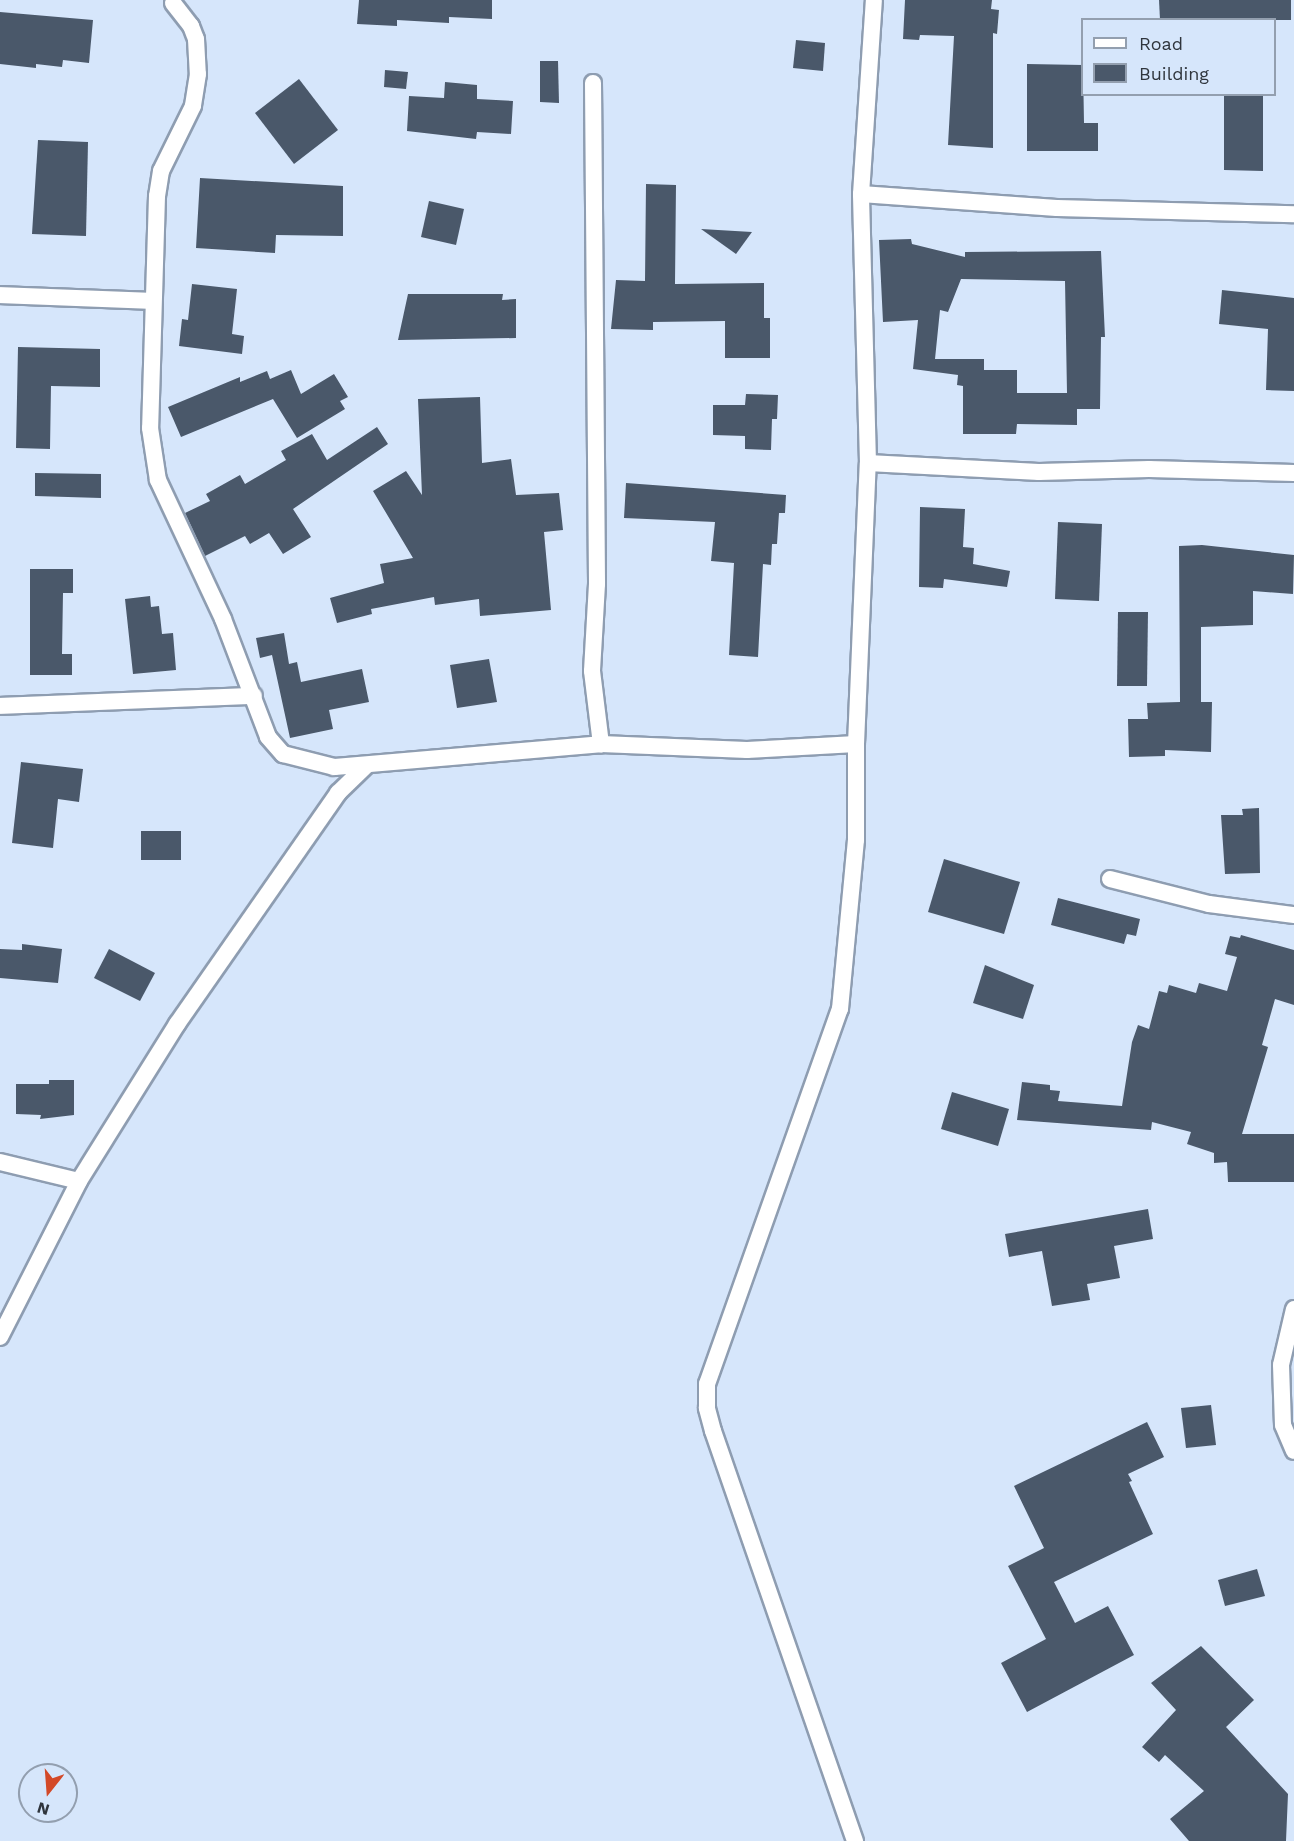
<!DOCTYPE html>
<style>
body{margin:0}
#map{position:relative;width:1294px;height:1841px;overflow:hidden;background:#d6e6fb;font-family:"Work Sans",sans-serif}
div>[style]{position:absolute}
.building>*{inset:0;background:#4a586a}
.roads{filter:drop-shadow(2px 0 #8e9db1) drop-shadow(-2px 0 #8e9db1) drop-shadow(0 2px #8e9db1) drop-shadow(0 -2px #8e9db1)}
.minor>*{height:16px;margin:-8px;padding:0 8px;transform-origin:8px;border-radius:8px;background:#fff}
span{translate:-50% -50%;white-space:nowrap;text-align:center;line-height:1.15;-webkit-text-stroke:6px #d6e6fb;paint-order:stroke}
.legend{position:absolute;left:1081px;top:18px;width:195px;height:78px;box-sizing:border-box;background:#d6e6fb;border:2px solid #939faf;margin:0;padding:8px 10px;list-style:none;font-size:18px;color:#2f353d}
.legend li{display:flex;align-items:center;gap:12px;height:30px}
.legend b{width:30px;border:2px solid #939faf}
.north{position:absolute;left:18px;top:1763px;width:60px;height:60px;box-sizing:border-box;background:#d6e6fb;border:2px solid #939faf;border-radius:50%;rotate:197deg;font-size:16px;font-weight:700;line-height:24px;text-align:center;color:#2f353d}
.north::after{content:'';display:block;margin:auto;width:21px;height:27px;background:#d34928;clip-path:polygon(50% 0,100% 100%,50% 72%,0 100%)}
</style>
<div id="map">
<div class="building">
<i style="clip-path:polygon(359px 0,492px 0,492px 19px,449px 17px,449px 23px,397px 20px,397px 26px,357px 24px)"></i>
<i style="clip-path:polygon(905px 0,992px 0,991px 9px,999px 10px,997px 34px,993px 33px,993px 148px,948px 145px,954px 36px,920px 35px,919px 40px,903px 39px)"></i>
<i style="clip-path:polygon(1159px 0,1291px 0,1291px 20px,1160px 20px)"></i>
<i style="clip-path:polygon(0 12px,93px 20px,89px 63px,63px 60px,62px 67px,36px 64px,36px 68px,0 64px)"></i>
<i style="clip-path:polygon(796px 40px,825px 43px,823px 71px,793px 68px)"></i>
<i style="clip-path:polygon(540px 61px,558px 61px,559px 103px,540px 102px)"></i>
<i style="clip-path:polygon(1027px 64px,1083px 65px,1084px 123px,1098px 123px,1098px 151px,1027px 151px)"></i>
<i style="clip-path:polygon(385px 70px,408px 72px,406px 89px,384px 87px)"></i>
<i style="clip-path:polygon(299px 79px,338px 130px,294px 164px,255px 113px)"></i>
<i style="clip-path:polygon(445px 82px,477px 85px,477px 99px,513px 101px,511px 134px,477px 132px,476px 139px,407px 131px,409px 96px,444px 98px)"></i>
<i style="clip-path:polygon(1224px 94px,1263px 94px,1263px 171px,1224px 170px)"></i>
<i style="clip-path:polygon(38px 140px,88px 142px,86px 236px,32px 234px)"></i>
<i style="clip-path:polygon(200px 178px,343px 186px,343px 236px,276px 235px,275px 253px,196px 248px)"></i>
<i style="clip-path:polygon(646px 184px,676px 185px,675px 284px,764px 283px,764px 318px,770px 318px,770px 358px,725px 358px,725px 321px,653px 322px,653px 330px,611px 329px,616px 280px,645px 281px)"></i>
<i style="clip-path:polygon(429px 201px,464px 209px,456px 245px,421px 237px)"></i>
<i style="clip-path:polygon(701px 229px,752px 232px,736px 254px)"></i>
<i style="clip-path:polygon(evenodd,911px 239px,912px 244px,965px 257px,965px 252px,1101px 251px,1105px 337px,1101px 337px,1100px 409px,1077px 409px,1077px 425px,1017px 424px,1016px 434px,963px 434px,963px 386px,957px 385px,958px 375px,913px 369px,918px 320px,883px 322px,879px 240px,911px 239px,961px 279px,1065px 281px,1067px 393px,1017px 393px,1017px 370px,984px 370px,984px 359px,935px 359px,940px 310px,948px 312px,961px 279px)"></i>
<i style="clip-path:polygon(192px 284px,237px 289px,232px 334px,244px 336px,242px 354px,179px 346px,182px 319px,188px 320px)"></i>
<i style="clip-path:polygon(1222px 290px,1294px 298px,1294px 391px,1266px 390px,1268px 329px,1219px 324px)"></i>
<i style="clip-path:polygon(408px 294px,503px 294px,502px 300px,516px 299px,516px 338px,398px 340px)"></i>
<i style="clip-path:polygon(18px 347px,100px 349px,100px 387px,51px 386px,50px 449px,16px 448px)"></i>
<i style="clip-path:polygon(291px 370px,301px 394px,334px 374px,348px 397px,340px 401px,345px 409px,297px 438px,273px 399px,181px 437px,168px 407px,240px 377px,240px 382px,267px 371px,270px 379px)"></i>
<i style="clip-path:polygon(746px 394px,778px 395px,777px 419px,772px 419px,771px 450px,745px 449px,745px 436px,713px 435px,713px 405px,745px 405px)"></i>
<i style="clip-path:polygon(480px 397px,482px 463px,511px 459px,516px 495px,559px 493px,563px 530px,544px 532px,551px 610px,480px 616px,479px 599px,435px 605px,434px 597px,371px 609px,372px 614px,337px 623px,330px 598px,384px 583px,380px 564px,413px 558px,373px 491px,406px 471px,422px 495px,418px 399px)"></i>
<i style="clip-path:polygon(377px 427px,388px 444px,293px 509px,311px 537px,283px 554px,269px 533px,250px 544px,245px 536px,205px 556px,185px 513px,210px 501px,206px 494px,240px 475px,245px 484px,286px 460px,281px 451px,312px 434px,327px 460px)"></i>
<i style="clip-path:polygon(35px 473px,101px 474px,101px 498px,35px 496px)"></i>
<i style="clip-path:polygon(626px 483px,786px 495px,785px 513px,779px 513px,777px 544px,772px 544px,771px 565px,763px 564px,758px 657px,729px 655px,734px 563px,711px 561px,715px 522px,624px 518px)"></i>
<i style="clip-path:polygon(920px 507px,965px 509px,963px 547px,974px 548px,973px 564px,1010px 571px,1007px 587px,944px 579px,943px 588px,919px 587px)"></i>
<i style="clip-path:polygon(1058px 522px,1102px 524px,1099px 601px,1055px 599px)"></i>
<i style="clip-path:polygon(1202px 545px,1294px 555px,1293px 594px,1253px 591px,1253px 625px,1201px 627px,1201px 702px,1212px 702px,1211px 752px,1165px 750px,1165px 756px,1129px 757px,1128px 719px,1148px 719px,1147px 703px,1180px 702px,1179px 546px)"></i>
<i style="clip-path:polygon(30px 569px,73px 569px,73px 593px,63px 593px,62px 654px,72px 654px,72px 675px,30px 675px)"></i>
<i style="clip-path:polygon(150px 596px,151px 607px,159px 606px,162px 634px,173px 633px,176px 670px,133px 674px,125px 599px)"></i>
<i style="clip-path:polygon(1118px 612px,1148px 612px,1147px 686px,1117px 686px)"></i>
<i style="clip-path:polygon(284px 633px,289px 664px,297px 662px,301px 682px,362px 669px,369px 702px,329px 710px,333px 729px,290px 738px,272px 655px,260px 658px,256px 638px)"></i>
<i style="clip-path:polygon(489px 659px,497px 702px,457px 708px,450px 665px)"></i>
<i style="clip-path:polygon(21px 762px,83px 769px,79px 802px,58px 799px,53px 848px,12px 843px)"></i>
<i style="clip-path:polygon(1259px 808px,1260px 873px,1225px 874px,1221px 815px,1243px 815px,1242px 809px)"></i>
<i style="clip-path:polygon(141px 831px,181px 831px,181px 860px,141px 860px)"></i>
<i style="clip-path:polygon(944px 859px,1020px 882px,1004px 934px,928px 912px)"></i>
<i style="clip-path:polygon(1058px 898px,1140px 919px,1136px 936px,1127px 934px,1124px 944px,1051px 925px)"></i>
<i style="clip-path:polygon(1241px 935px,1294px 950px,1294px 1005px,1275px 999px,1262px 1045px,1268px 1047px,1242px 1134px,1294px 1134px,1294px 1182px,1228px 1182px,1227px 1162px,1214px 1163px,1214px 1153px,1187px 1144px,1191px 1132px,1152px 1122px,1151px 1130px,1017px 1120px,1022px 1082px,1050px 1085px,1050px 1090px,1060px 1091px,1058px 1101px,1122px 1106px,1132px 1042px,1138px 1025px,1149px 1029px,1159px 991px,1167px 993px,1169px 985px,1196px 993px,1199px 983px,1227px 991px,1237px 957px,1225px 954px,1230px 936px,1240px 938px)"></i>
<i style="clip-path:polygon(22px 944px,62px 949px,58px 983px,0 978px,0 949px,22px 950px)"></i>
<i style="clip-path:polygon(109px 949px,155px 973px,140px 1001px,94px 978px)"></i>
<i style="clip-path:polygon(985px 965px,1034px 985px,1023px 1019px,973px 1003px)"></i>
<i style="clip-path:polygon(49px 1080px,74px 1080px,74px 1115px,40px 1119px,41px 1115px,16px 1114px,16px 1084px,49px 1084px)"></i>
<i style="clip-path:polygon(952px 1092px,1009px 1109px,998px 1146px,941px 1129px)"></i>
<i style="clip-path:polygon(1148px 1209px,1153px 1239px,1114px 1246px,1120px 1278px,1087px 1284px,1090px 1300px,1052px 1306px,1042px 1251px,1009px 1257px,1005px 1234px)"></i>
<i style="clip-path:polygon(1211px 1405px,1216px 1445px,1186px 1448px,1181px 1408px)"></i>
<i style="clip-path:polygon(1147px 1422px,1164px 1457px,1128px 1474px,1132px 1481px,1129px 1482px,1153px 1534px,1054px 1582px,1075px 1623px,1108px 1606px,1134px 1655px,1027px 1712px,1001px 1663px,1046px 1639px,1008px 1566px,1044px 1548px,1014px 1486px)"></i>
<i style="clip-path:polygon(1257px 1569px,1265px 1596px,1225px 1606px,1218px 1580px)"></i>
<i style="clip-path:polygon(1201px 1646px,1254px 1700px,1226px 1727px,1288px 1794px,1286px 1841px,1189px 1841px,1170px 1819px,1204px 1791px,1165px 1755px,1159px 1762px,1142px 1747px,1176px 1710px,1151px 1683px)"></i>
</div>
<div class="roads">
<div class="minor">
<i style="left:173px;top:3px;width:29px;rotate:52deg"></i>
<i style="left:191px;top:26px;width:14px;rotate:69deg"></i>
<i style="left:196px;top:39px;width:35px;rotate:87deg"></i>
<i style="left:198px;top:74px;width:32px;rotate:99deg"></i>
<i style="left:193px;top:106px;width:72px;rotate:116.2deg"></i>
<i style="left:161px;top:171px;width:25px;rotate:99deg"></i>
<i style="left:157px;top:196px;width:232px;rotate:91.7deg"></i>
<i style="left:150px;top:428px;width:53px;rotate:81.3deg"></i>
<i style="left:158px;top:480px;width:153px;rotate:64.9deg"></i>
<i style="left:223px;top:619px;width:126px;rotate:69.1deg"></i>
<i style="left:268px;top:737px;width:23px;rotate:49deg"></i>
<i style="left:283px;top:754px;width:53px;rotate:14.3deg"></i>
<i style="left:334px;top:767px;width:268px;rotate:-4.9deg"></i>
<i style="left:593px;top:83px;width:501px;rotate:89.54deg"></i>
<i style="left:597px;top:584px;width:87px;rotate:93.3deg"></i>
<i style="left:592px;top:671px;width:74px;rotate:83deg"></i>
<i style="left:601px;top:744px;width:146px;rotate:2.4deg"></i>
<i style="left:747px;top:750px;width:109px;rotate:-3.2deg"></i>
<i style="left:861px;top:194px;width:196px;rotate:4.1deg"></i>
<i style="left:1057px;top:208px;width:237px;rotate:1.5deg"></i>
<i style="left:0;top:295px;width:153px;rotate:2.2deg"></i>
<i style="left:868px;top:463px;width:171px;rotate:3deg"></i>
<i style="left:1039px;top:472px;width:110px;rotate:-1.6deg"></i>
<i style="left:1149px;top:469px;width:145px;rotate:1.6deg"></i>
<i style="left:0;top:706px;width:254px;rotate:-2.3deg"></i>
<i style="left:1110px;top:879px;width:102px;rotate:14.2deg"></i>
<i style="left:1209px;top:904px;width:86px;rotate:7.4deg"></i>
<i style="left:0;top:1162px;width:81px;rotate:13.5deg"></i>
<i style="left:1294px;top:1309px;width:57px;rotate:103.1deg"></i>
<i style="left:1281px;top:1365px;width:60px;rotate:88.1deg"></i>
<i style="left:1283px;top:1425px;width:28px;rotate:67deg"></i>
<i style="left:0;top:1337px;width:175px;rotate:-63.1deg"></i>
<i style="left:79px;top:1181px;width:185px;rotate:-58deg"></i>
<i style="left:177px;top:1024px;width:282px;rotate:-55.1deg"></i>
<i style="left:338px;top:793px;width:39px;rotate:-44deg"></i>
<i style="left:855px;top:1841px;width:434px;rotate:-109.1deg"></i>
<i style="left:713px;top:1431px;width:24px;rotate:-105deg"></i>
<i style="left:707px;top:1408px;width:24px;rotate:-90deg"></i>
<i style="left:707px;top:1384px;width:398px;rotate:-70.5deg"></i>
<i style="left:840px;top:1009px;width:170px;rotate:-84.6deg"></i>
<i style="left:856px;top:840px;width:96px;rotate:-90deg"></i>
<i style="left:856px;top:744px;width:281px;rotate:-87.6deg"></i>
<i style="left:868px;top:463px;width:269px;rotate:-91.5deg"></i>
<i style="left:861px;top:194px;width:194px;rotate:-86.2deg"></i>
</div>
</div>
<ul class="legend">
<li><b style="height:8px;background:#fff"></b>Road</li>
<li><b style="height:16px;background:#4a586a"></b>Building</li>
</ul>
<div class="north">N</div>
</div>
